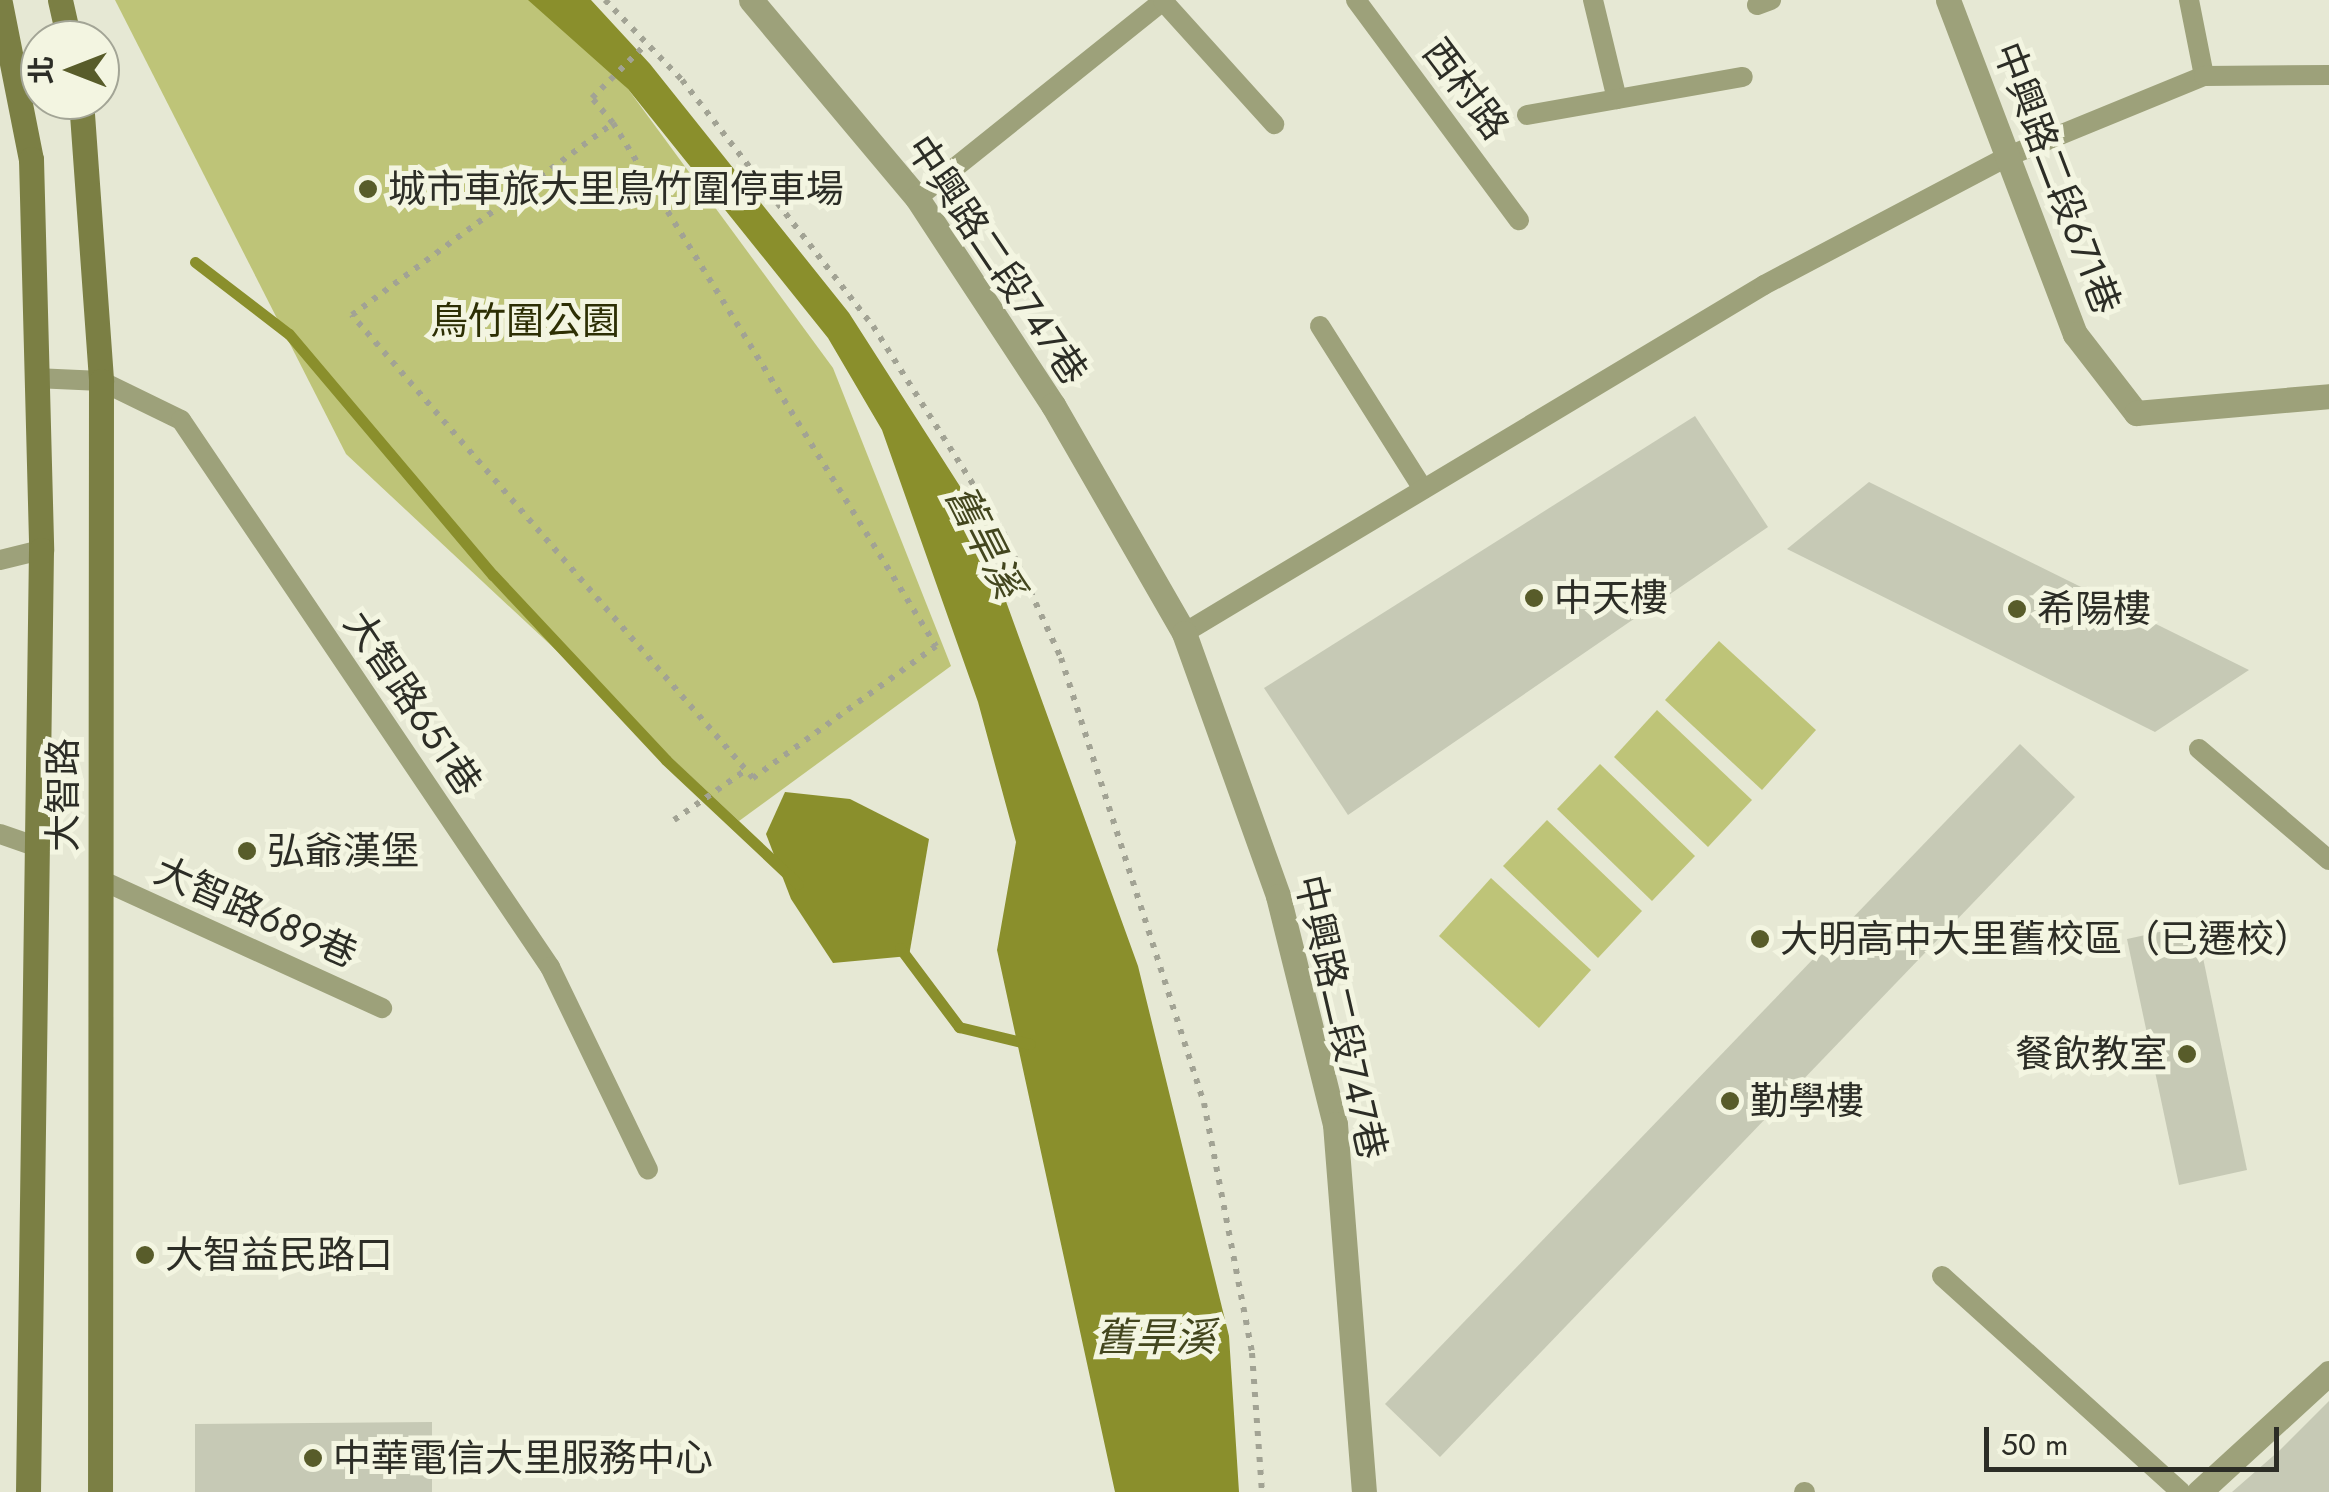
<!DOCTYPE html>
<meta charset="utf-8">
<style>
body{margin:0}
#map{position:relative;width:2329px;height:1492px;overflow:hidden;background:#e6e8d4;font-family:Jost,"Noto Sans TC",sans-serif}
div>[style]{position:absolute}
.green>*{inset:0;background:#bec478}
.water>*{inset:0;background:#8a8f2c}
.stream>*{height:11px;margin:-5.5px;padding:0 5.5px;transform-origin:5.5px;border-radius:5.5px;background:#8a8f2c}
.building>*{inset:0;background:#c6c9b5}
.path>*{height:6px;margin-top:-3px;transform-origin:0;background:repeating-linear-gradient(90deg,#a2a394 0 5px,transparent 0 13px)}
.lane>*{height:20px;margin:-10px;padding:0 10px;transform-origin:10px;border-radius:10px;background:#9da17a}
.street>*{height:25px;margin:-12.5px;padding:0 12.5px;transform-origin:12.5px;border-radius:12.5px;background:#9da17a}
.secondary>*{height:25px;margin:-12.5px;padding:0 12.5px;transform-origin:12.5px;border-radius:12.5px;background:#7b7f44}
.dots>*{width:28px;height:28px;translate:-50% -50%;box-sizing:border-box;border:5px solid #f3f5e1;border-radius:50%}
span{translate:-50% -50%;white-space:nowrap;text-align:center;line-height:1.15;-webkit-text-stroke:10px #f3f5e1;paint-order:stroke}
.street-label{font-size:38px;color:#2c2d26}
.poi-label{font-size:38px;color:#2c2d26}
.left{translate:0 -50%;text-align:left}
.right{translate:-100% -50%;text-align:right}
.park-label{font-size:38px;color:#2d2f04}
.water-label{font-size:40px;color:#43461e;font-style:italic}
.north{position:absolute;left:20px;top:20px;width:100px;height:100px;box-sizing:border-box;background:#f3f5e1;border:2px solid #a3a596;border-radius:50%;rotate:270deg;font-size:28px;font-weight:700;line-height:40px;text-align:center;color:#2c2d26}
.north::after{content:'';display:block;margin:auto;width:35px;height:45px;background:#585c2a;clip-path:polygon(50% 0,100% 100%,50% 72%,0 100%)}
.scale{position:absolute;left:1984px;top:1427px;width:295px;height:45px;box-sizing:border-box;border:5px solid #2c2d26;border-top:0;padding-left:12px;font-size:30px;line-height:35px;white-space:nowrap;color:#2c2d26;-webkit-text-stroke:8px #f3f5e1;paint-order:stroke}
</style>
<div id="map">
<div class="green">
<i style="clip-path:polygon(115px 0,545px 0,628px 89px,833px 368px,951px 666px,739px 821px,346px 454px)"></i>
<i style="clip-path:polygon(1719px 641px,1816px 730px,1762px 790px,1665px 700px)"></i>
<i style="clip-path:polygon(1657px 710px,1752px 800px,1708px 847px,1614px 757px)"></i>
<i style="clip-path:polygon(1600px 764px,1695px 856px,1652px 901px,1557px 809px)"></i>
<i style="clip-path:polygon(1547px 820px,1642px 911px,1598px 958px,1503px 866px)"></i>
<i style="clip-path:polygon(1491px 878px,1591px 970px,1539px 1028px,1439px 936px)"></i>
</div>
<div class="water">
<i style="clip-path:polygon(528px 0,591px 0,650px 64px,849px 313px,970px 502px,1138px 966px,1229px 1336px,1239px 1492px,1115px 1492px,997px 950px,1016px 842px,978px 702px,882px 430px,828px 338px,628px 89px)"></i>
<i style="clip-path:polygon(785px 792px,850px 799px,929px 839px,909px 956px,833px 963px,791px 899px,766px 834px)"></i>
</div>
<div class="stream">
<i style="left:195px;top:262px;width:118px;rotate:37.5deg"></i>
<i style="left:289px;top:334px;width:316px;rotate:49.8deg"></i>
<i style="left:493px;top:575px;width:253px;rotate:46.9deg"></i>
<i style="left:666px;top:760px;width:181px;rotate:43.2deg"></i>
<i style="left:900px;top:948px;width:99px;rotate:53.2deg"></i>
<i style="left:959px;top:1027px;width:73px;rotate:13.5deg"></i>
</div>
<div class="building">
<i style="clip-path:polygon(1695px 416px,1768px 527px,1348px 815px,1264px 688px)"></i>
<i style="clip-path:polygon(1869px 482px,2249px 670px,2155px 732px,1787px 549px)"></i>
<i style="clip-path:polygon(2020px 744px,2075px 797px,1440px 1457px,1385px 1404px)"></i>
<i style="clip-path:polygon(2196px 924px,2247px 1170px,2179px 1185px,2127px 939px)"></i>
<i style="clip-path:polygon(2329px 1401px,2329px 1492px,2232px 1492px,2280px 1450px)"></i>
<i style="clip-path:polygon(432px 1422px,432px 1492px,195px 1492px,195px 1424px)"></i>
</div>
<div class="path">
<i style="left:605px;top:0;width:111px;rotate:46.1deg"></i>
<i style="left:682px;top:80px;width:311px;rotate:52.2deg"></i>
<i style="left:873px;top:326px;width:244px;rotate:57.7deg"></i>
<i style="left:1003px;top:532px;width:139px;rotate:65.3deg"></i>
<i style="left:1061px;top:658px;width:467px;rotate:72.2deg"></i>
<i style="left:1204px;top:1103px;width:255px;rotate:79.1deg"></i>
<i style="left:1252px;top:1353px;width:139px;rotate:85.9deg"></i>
<i style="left:613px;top:123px;width:615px;rotate:58.3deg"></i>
<i style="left:936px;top:646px;width:226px;rotate:144.2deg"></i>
<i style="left:753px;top:778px;width:613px;rotate:-130.9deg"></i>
<i style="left:352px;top:315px;width:324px;rotate:-36.3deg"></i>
<i style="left:613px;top:123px;width:33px;rotate:-130deg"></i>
<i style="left:592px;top:98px;width:78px;rotate:-45deg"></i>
<i style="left:674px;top:820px;width:88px;rotate:-34.8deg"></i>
</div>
<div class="lane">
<i style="left:1356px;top:0;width:274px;rotate:53.5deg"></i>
<i style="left:1593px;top:0;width:102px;rotate:76.4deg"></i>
<i style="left:2189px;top:0;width:77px;rotate:78.8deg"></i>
<i style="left:1757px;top:5px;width:15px;rotate:-20deg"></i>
<i style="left:1527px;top:115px;width:219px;rotate:-10deg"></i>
<i style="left:917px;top:198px;width:315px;rotate:-38.7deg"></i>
<i style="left:1163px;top:1px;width:166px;rotate:47.9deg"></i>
<i style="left:1320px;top:326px;width:193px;rotate:57.7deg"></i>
<i style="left:35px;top:378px;width:66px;rotate:2.6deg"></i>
<i style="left:101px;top:381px;width:89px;rotate:26deg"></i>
<i style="left:181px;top:420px;width:660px;rotate:56deg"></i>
<i style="left:550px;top:967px;width:225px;rotate:64.2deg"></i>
<i style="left:0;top:560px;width:42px;rotate:-13.7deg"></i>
<i style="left:1184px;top:633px;width:676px;rotate:-30.96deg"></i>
<i style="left:1764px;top:285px;width:279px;rotate:-27.8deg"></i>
<i style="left:2011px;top:155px;width:209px;rotate:-22.3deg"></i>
<i style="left:2204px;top:76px;width:125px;rotate:-0.5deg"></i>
<i style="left:2199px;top:749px;width:171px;rotate:40.5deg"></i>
<i style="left:0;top:834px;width:36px;rotate:19deg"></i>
<i style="left:101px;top:880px;width:309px;rotate:24.5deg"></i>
<i style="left:1942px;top:1276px;width:322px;rotate:42.1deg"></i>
<i style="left:1804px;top:1492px;width:1px"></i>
</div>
<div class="street">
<i style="left:751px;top:0;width:258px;rotate:50deg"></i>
<i style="left:917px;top:198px;width:248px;rotate:56.7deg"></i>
<i style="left:1053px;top:405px;width:263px;rotate:60.1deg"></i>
<i style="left:1184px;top:633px;width:279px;rotate:70.3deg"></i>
<i style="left:1278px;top:896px;width:235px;rotate:76deg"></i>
<i style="left:1335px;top:1124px;width:369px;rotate:85.5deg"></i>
<i style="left:1948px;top:0;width:357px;rotate:69.2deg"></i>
<i style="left:2075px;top:334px;width:100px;rotate:52.3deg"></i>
<i style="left:2136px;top:413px;width:194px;rotate:-5deg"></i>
<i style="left:2199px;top:1492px;width:176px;rotate:-42.5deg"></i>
</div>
<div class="secondary">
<i style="left:60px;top:0;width:41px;rotate:77.3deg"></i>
<i style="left:0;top:3px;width:159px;rotate:78.8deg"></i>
<i style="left:31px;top:159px;width:391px;rotate:88.5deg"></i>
<i style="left:41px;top:550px;width:942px;rotate:90.79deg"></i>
<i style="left:81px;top:100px;width:282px;rotate:85.9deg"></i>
<i style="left:101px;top:381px;width:1111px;rotate:90.05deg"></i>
</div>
<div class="dots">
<i style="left:368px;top:189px;background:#585c2a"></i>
<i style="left:1534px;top:598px;background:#585c2a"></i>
<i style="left:2017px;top:609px;background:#585c2a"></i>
<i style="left:247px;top:851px;background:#585c2a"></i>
<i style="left:1760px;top:939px;background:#585c2a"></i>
<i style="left:2187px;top:1054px;background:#585c2a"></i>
<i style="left:1730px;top:1101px;background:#585c2a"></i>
<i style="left:145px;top:1255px;background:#585c2a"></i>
<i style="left:313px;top:1458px;background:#585c2a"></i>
</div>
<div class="street-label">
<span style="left:1466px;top:89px;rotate:53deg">西村路</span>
<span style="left:2057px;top:178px;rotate:69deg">中興路二段671巷</span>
<span style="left:997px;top:260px;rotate:56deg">中興路二段747巷</span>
<span style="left:413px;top:703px;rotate:56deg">大智路651巷</span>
<span style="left:63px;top:795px;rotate:-90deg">大智路</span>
<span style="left:256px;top:912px;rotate:24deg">大智路689巷</span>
<span style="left:1341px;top:1017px;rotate:77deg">中興路二段747巷</span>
</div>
<div class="poi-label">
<span class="left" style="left:388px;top:189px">城市車旅大里鳥竹圍停車場</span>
<span class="left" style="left:1554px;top:598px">中天樓</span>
<span class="left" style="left:2037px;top:609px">希陽樓</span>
<span class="left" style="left:267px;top:851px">弘爺漢堡</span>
<span class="left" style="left:1780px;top:939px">大明高中大里舊校區（已遷校）</span>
<span class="right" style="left:2167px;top:1054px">餐飲教室</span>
<span class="left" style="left:1750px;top:1101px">勤學樓</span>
<span class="left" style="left:165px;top:1255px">大智益民路口</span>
<span class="left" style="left:333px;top:1458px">中華電信大里服務中心</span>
</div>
<div class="park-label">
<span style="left:525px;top:321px">鳥竹圍公園</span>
</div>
<div class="water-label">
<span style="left:985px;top:541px;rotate:63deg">舊旱溪</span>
<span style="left:1155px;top:1337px">舊旱溪</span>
</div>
<div class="north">北</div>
<div class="scale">50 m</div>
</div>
